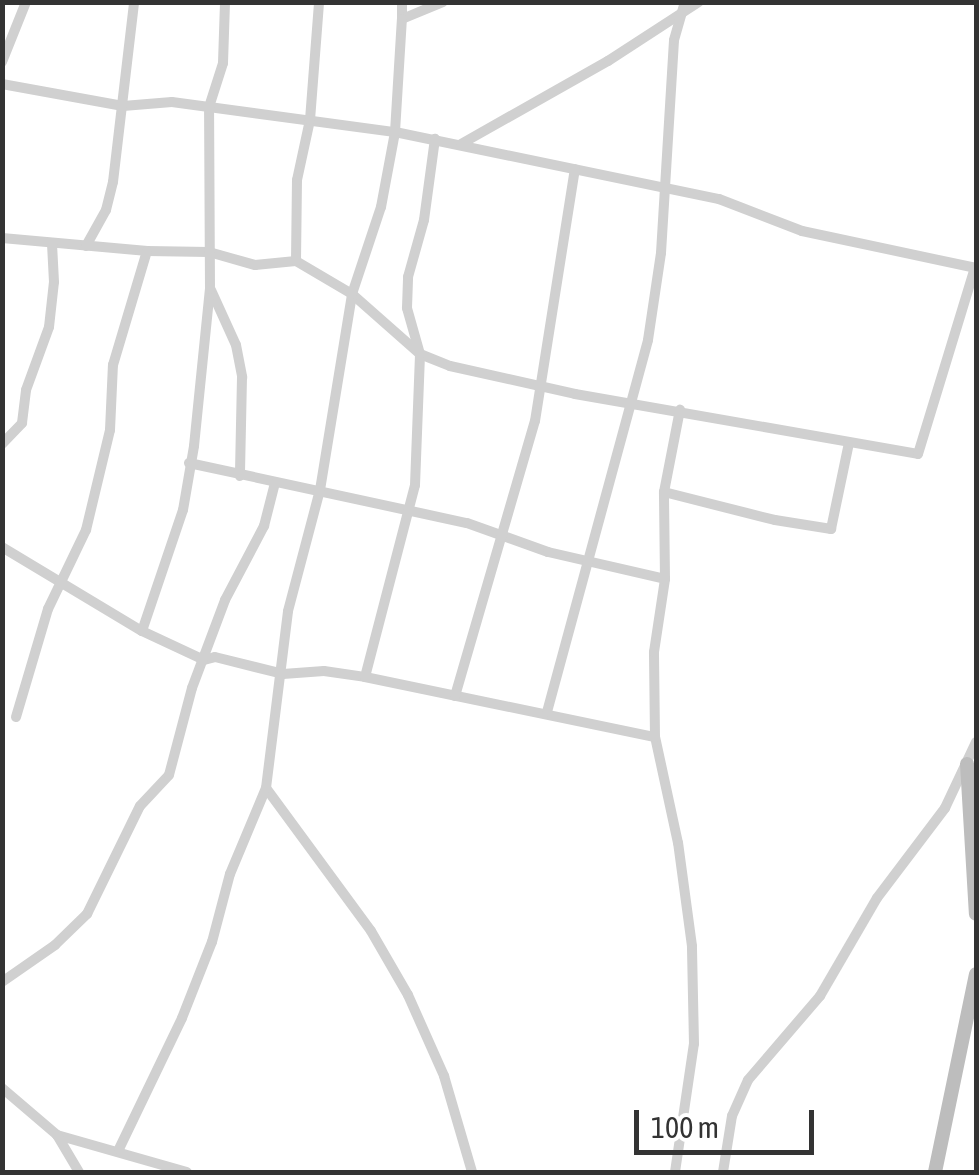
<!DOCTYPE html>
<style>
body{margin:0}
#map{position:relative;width:979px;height:1175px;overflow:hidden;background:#fff;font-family:"Asap Condensed",sans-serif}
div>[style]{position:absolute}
.street>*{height:10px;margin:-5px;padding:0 5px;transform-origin:5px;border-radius:5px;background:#d0d0d0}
.secondary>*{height:14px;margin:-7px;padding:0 7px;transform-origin:7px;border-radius:7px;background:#bdbdbd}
span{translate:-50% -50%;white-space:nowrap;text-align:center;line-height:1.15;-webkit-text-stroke:10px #fff;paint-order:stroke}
.frame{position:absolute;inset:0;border:5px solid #333;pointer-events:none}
.scale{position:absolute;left:634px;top:1110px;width:180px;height:45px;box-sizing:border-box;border:5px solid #333;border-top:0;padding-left:12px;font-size:30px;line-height:35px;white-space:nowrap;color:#333;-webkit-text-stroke:8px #fff;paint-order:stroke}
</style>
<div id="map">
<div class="street">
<i style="left:402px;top:2px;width:17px;rotate:90deg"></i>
<i style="left:402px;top:19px;width:44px;rotate:-22.5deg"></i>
<i style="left:2px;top:62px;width:65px;rotate:-68.2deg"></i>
<i style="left:2px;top:84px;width:123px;rotate:10.3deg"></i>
<i style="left:123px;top:106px;width:49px;rotate:-4.7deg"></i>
<i style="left:172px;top:102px;width:225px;rotate:7.7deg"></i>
<i style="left:395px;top:132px;width:331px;rotate:11.7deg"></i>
<i style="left:719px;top:199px;width:89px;rotate:21.1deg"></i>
<i style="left:802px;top:231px;width:178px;rotate:12deg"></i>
<i style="left:461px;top:144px;width:169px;rotate:-29.5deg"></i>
<i style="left:608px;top:61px;width:108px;rotate:-33deg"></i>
<i style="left:2px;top:238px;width:146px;rotate:5.1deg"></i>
<i style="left:147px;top:251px;width:62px;rotate:0.9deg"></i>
<i style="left:209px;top:252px;width:48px;rotate:15.8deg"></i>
<i style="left:255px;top:265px;width:41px;rotate:-5.6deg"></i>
<i style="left:296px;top:261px;width:65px;rotate:30.5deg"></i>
<i style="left:352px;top:294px;width:91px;rotate:41.4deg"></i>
<i style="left:420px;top:354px;width:32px;rotate:22deg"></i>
<i style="left:450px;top:366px;width:128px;rotate:12.6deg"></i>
<i style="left:575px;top:394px;width:348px;rotate:9.9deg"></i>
<i style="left:918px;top:454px;width:195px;rotate:-73deg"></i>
<i style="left:86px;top:246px;width:41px;rotate:-60.9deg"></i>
<i style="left:106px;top:210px;width:29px;rotate:-76deg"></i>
<i style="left:113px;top:182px;width:181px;rotate:-83.3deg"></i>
<i style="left:296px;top:261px;width:81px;rotate:-89.3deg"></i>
<i style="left:297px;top:180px;width:61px;rotate:-77.8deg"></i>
<i style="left:310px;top:120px;width:118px;rotate:-85.6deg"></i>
<i style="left:211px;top:290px;width:60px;rotate:65.6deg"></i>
<i style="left:236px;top:345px;width:33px;rotate:79deg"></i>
<i style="left:242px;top:377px;width:99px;rotate:91.2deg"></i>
<i style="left:2px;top:444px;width:29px;rotate:-46deg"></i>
<i style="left:22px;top:423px;width:33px;rotate:-83deg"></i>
<i style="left:26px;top:390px;width:67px;rotate:-69.9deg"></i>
<i style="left:49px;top:327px;width:45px;rotate:-83.7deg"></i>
<i style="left:54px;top:282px;width:39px;rotate:-93deg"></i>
<i style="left:189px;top:463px;width:284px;rotate:12.2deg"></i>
<i style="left:467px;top:523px;width:86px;rotate:19.7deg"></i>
<i style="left:548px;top:552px;width:120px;rotate:13deg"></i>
<i style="left:664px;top:492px;width:114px;rotate:14.2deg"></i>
<i style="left:775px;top:520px;width:57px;rotate:9.1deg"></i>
<i style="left:831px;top:529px;width:88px;rotate:-78.2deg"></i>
<i style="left:2px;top:547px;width:163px;rotate:31deg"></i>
<i style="left:142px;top:631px;width:68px;rotate:25.1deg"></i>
<i style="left:204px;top:660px;width:11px;rotate:-15deg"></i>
<i style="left:215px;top:657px;width:70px;rotate:14deg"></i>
<i style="left:283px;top:674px;width:41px;rotate:-4.2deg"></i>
<i style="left:324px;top:671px;width:41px;rotate:8.3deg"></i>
<i style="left:365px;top:677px;width:296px;rotate:11.7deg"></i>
<i style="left:142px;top:631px;width:128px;rotate:-71.3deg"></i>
<i style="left:183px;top:510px;width:65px;rotate:-80.2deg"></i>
<i style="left:194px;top:446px;width:158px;rotate:-84.2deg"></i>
<i style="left:210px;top:289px;width:182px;rotate:-90.3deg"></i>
<i style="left:209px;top:107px;width:46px;rotate:-72.3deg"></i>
<i style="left:223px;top:63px;width:61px;rotate:-88.1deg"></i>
<i style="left:365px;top:677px;width:198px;rotate:-75.4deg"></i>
<i style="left:415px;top:485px;width:131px;rotate:-87.8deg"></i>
<i style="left:420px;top:354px;width:48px;rotate:-105.8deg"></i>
<i style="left:407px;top:308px;width:31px;rotate:-88deg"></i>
<i style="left:408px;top:277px;width:59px;rotate:-74.3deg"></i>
<i style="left:424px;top:220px;width:82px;rotate:-82.3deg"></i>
<i style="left:455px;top:696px;width:286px;rotate:-73.8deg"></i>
<i style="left:535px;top:421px;width:255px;rotate:-81deg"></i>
<i style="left:547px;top:712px;width:385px;rotate:-74.8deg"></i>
<i style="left:648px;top:340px;width:88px;rotate:-81.5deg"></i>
<i style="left:661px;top:253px;width:213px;rotate:-86.5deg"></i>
<i style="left:674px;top:40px;width:40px;rotate:-74deg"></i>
<i style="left:16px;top:717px;width:113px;rotate:-73.5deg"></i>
<i style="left:48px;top:609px;width:88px;rotate:-64.3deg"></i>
<i style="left:86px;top:530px;width:103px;rotate:-76.5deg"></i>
<i style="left:110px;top:430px;width:65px;rotate:-87.4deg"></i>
<i style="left:113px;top:365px;width:119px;rotate:-73.4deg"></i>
<i style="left:266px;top:788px;width:177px;rotate:53.7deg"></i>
<i style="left:371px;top:931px;width:74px;rotate:60deg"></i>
<i style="left:408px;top:995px;width:89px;rotate:66deg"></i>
<i style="left:444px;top:1076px;width:100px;rotate:73.7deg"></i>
<i style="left:2px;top:982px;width:65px;rotate:-34.9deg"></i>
<i style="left:55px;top:945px;width:45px;rotate:-44.1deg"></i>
<i style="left:87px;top:914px;width:120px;rotate:-63.9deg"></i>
<i style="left:140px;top:806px;width:42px;rotate:-46.9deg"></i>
<i style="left:169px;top:775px;width:90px;rotate:-75.2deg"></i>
<i style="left:192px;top:688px;width:94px;rotate:-69.4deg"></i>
<i style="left:225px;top:600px;width:84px;rotate:-62.2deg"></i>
<i style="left:264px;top:526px;width:44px;rotate:-75.7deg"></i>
<i style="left:2px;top:1088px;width:72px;rotate:40.5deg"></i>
<i style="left:57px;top:1135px;width:135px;rotate:15.9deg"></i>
<i style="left:57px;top:1135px;width:43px;rotate:59.3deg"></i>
<i style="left:119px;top:1149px;width:145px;rotate:-64.3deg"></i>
<i style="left:182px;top:1018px;width:82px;rotate:-68.5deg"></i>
<i style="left:212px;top:942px;width:70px;rotate:-75.2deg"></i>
<i style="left:230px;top:874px;width:93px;rotate:-67.3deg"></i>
<i style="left:266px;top:788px;width:178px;rotate:-82.9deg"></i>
<i style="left:288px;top:611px;width:125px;rotate:-75.2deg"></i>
<i style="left:320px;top:490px;width:199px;rotate:-80.7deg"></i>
<i style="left:352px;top:294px;width:92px;rotate:-71.6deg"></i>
<i style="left:381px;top:207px;width:76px;rotate:-79.4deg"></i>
<i style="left:395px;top:132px;width:113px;rotate:-86.5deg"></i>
<i style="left:675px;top:1172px;width:129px;rotate:-81.6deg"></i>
<i style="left:694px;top:1044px;width:98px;rotate:-91.2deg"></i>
<i style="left:692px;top:946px;width:104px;rotate:-97.7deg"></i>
<i style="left:678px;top:843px;width:108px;rotate:-102.2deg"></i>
<i style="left:655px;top:737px;width:85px;rotate:-90.7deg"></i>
<i style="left:654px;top:652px;width:74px;rotate:-81.4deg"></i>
<i style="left:665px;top:579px;width:87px;rotate:-90.7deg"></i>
<i style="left:664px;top:492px;width:84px;rotate:-79deg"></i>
<i style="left:723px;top:1172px;width:57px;rotate:-80.9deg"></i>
<i style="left:732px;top:1116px;width:39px;rotate:-66deg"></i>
<i style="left:748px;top:1080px;width:111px;rotate:-49.4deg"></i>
<i style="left:820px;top:996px;width:113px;rotate:-59.8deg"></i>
<i style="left:877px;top:898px;width:113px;rotate:-52.9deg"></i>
<i style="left:945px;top:808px;width:73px;rotate:-64.8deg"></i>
</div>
<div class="secondary">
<i style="left:967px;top:764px;width:150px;rotate:86.6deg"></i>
<i style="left:935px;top:1172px;width:202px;rotate:-78.3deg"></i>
</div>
<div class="frame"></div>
<div class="scale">100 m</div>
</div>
